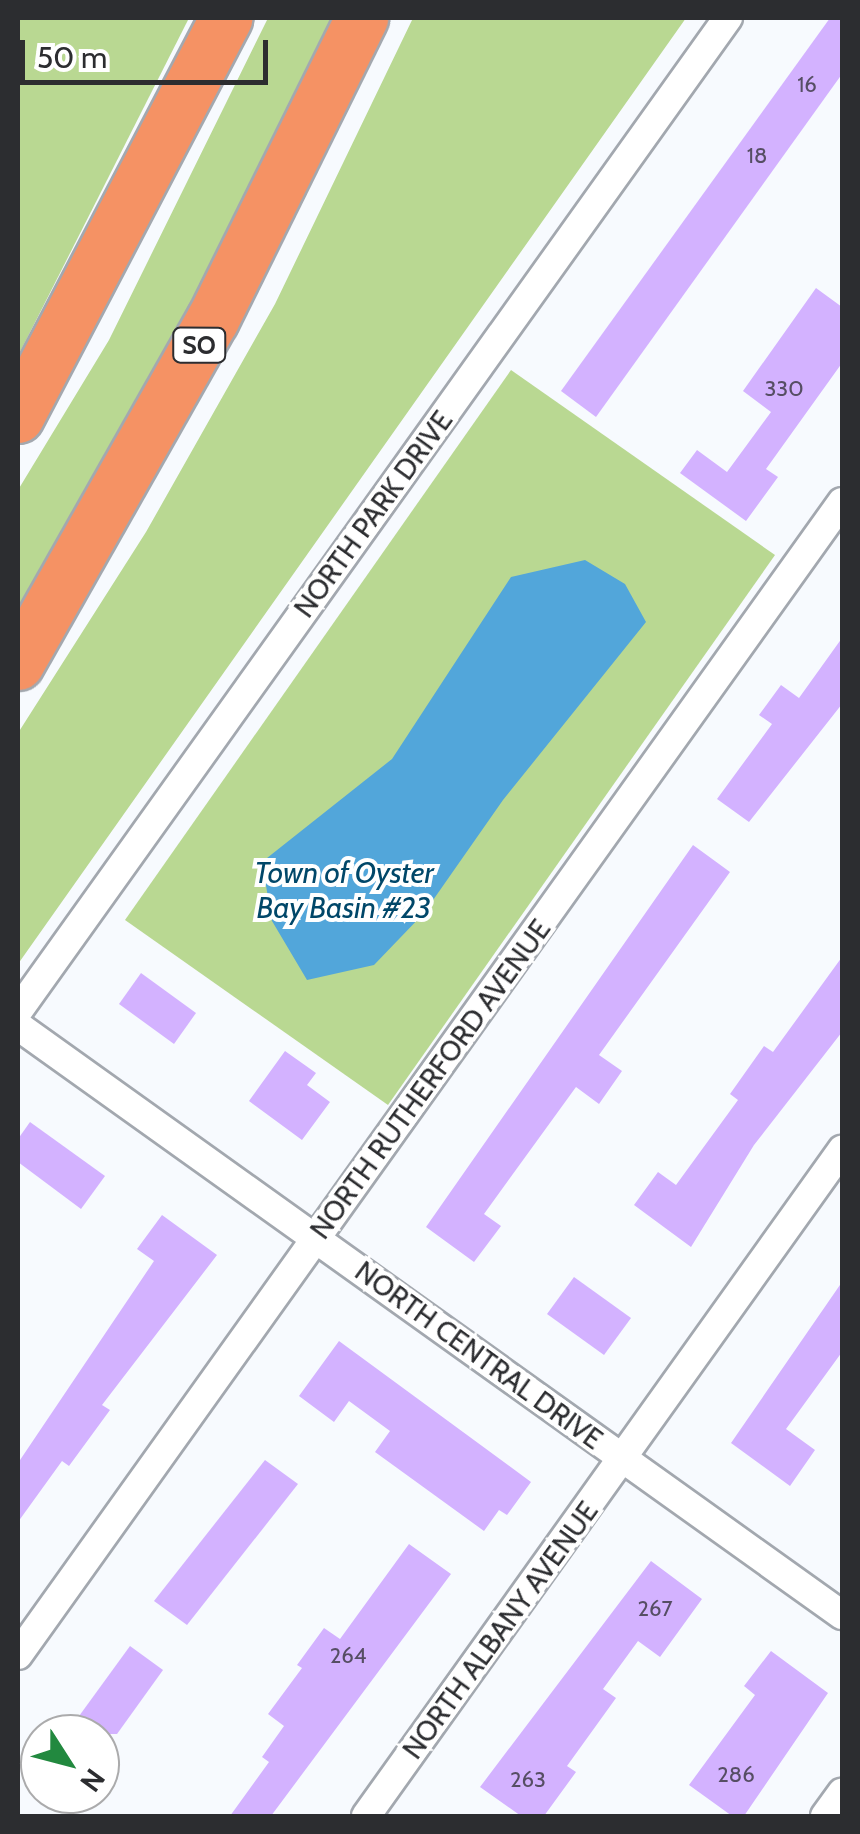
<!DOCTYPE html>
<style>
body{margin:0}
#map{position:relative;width:860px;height:1834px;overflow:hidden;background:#f7fafe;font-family:Cabin,sans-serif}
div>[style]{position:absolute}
.green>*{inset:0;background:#b9d892}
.water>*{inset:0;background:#52a6da}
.building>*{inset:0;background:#d3b2ff}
.roads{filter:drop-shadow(2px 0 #a3a8af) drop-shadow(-2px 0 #a3a8af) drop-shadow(0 2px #a3a8af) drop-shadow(0 -2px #a3a8af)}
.minor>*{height:28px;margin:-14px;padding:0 14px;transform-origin:14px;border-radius:14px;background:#fff}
.motorway>*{height:52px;margin:-26px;padding:0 26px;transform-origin:26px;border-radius:26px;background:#f59264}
span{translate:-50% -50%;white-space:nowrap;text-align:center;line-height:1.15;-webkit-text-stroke:8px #fff;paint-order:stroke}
.number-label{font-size:22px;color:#564e64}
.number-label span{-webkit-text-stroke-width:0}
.shield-label span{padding:2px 8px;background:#fff;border:2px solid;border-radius:8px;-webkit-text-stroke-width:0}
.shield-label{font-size:25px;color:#2c2d30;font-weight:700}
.street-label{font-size:28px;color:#2c2d30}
.water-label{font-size:30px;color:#004769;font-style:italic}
.frame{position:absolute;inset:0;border:20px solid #2c2d30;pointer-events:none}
.north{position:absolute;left:20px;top:1714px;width:100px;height:100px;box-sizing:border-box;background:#fff;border:2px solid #ababac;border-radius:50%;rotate:126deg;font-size:28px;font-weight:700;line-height:40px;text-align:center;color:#2c2d30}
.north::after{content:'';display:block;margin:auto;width:35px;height:45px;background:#22893f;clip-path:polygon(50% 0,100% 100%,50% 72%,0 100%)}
.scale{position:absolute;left:20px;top:40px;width:248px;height:45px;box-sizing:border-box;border:5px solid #2c2d30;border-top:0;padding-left:12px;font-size:30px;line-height:35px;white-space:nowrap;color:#2c2d30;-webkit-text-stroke:8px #fff;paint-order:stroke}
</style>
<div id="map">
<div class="green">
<i style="clip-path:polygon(18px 18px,189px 18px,18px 356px)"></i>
<i style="clip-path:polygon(268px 18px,338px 18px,156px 375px,18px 611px,18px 490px,109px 340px)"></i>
<i style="clip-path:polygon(413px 18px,686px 18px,18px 964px,18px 733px,146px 532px,275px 304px)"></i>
<i style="clip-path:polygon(511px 370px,775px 555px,388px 1105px,125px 920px)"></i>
</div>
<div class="water">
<i style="clip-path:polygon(585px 560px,625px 584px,646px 622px,503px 800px,424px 913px,374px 965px,307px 980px,272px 921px,262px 862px,392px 759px,511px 577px)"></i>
</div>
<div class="building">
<i style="clip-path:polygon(830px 18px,842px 18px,842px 74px,596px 417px,561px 391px)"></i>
<i style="clip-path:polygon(816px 288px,842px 307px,842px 363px,766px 469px,778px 477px,746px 521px,680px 473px,697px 450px,727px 472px,771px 412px,743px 391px)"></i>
<i style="clip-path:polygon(842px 638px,842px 704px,749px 822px,717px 799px,772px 724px,759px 715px,781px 685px,799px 698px)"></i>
<i style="clip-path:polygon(693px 845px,730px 872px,599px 1055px,622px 1071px,599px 1104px,576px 1087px,484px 1214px,501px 1226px,474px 1262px,426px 1227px)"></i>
<i style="clip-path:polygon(842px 957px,842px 1032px,754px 1145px,691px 1247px,634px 1205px,658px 1172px,676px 1185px,738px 1100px,730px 1094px,764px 1046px,773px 1052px)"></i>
<i style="clip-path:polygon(141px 973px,196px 1013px,174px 1044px,119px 1004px)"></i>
<i style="clip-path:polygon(285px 1051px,316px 1073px,307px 1085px,330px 1102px,302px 1140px,249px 1101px)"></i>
<i style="clip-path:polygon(30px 1122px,105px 1176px,81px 1209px,18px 1162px,18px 1139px)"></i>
<i style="clip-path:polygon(162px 1215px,217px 1255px,102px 1405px,110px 1410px,69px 1466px,62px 1461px,18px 1522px,18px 1463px,154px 1261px,137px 1249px)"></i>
<i style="clip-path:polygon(574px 1277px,631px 1318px,604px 1355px,547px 1314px)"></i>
<i style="clip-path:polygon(842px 1282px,842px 1352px,786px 1429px,815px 1450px,790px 1486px,731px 1443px)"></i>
<i style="clip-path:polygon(339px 1341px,531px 1482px,507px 1515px,499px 1510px,484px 1531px,375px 1452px,390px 1431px,349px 1401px,334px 1422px,299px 1396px)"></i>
<i style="clip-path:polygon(265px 1460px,298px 1484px,187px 1625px,154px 1601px)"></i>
<i style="clip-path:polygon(409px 1544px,451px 1574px,271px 1816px,230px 1816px,269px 1762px,262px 1757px,284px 1726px,268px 1714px,302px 1668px,297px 1665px,324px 1628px,340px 1639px)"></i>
<i style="clip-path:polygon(651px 1561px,702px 1599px,660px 1657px,638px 1641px,603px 1689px,616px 1698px,567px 1766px,576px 1772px,544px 1816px,521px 1816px,480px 1787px)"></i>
<i style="clip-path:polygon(130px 1646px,163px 1670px,117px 1734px,66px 1734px)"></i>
<i style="clip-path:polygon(771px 1651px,828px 1693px,744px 1816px,732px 1816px,689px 1785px,755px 1695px,744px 1686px)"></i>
</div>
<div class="roads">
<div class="minor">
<i style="left:18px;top:1011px;width:1221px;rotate:-54.44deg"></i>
<i style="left:18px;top:1026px;width:1013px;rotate:35.56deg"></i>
<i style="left:18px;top:1655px;width:1417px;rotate:-54.45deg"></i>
<i style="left:366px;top:1816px;width:819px;rotate:-54.45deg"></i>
<i style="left:825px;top:1816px;width:29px;rotate:-54deg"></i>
</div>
<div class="motorway">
<i style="left:18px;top:417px;width:450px;rotate:-62.4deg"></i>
<i style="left:18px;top:664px;width:395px;rotate:-60.5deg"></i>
<i style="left:213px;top:320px;width:337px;rotate:-63.7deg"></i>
</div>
</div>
<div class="number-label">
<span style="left:807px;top:85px">16</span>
<span style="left:757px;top:156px">18</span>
<span style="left:784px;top:389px">330</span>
<span style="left:655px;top:1609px">267</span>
<span style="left:348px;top:1656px">264</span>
<span style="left:736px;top:1775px">286</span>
<span style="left:528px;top:1780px">263</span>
</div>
<div class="shield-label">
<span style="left:199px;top:345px">SO</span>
</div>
<div class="street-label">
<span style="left:373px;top:514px;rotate:-54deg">NORTH PARK DRIVE</span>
<span style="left:430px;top:1079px;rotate:-54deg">NORTH RUTHERFORD AVENUE</span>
<span style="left:479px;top:1355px;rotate:36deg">NORTH CENTRAL DRIVE</span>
<span style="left:500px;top:1630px;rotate:-54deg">NORTH ALBANY AVENUE</span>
</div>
<div class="water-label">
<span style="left:344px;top:890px">Town of Oyster<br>Bay Basin #23</span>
</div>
<div class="frame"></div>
<div class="north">N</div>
<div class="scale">50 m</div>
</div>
